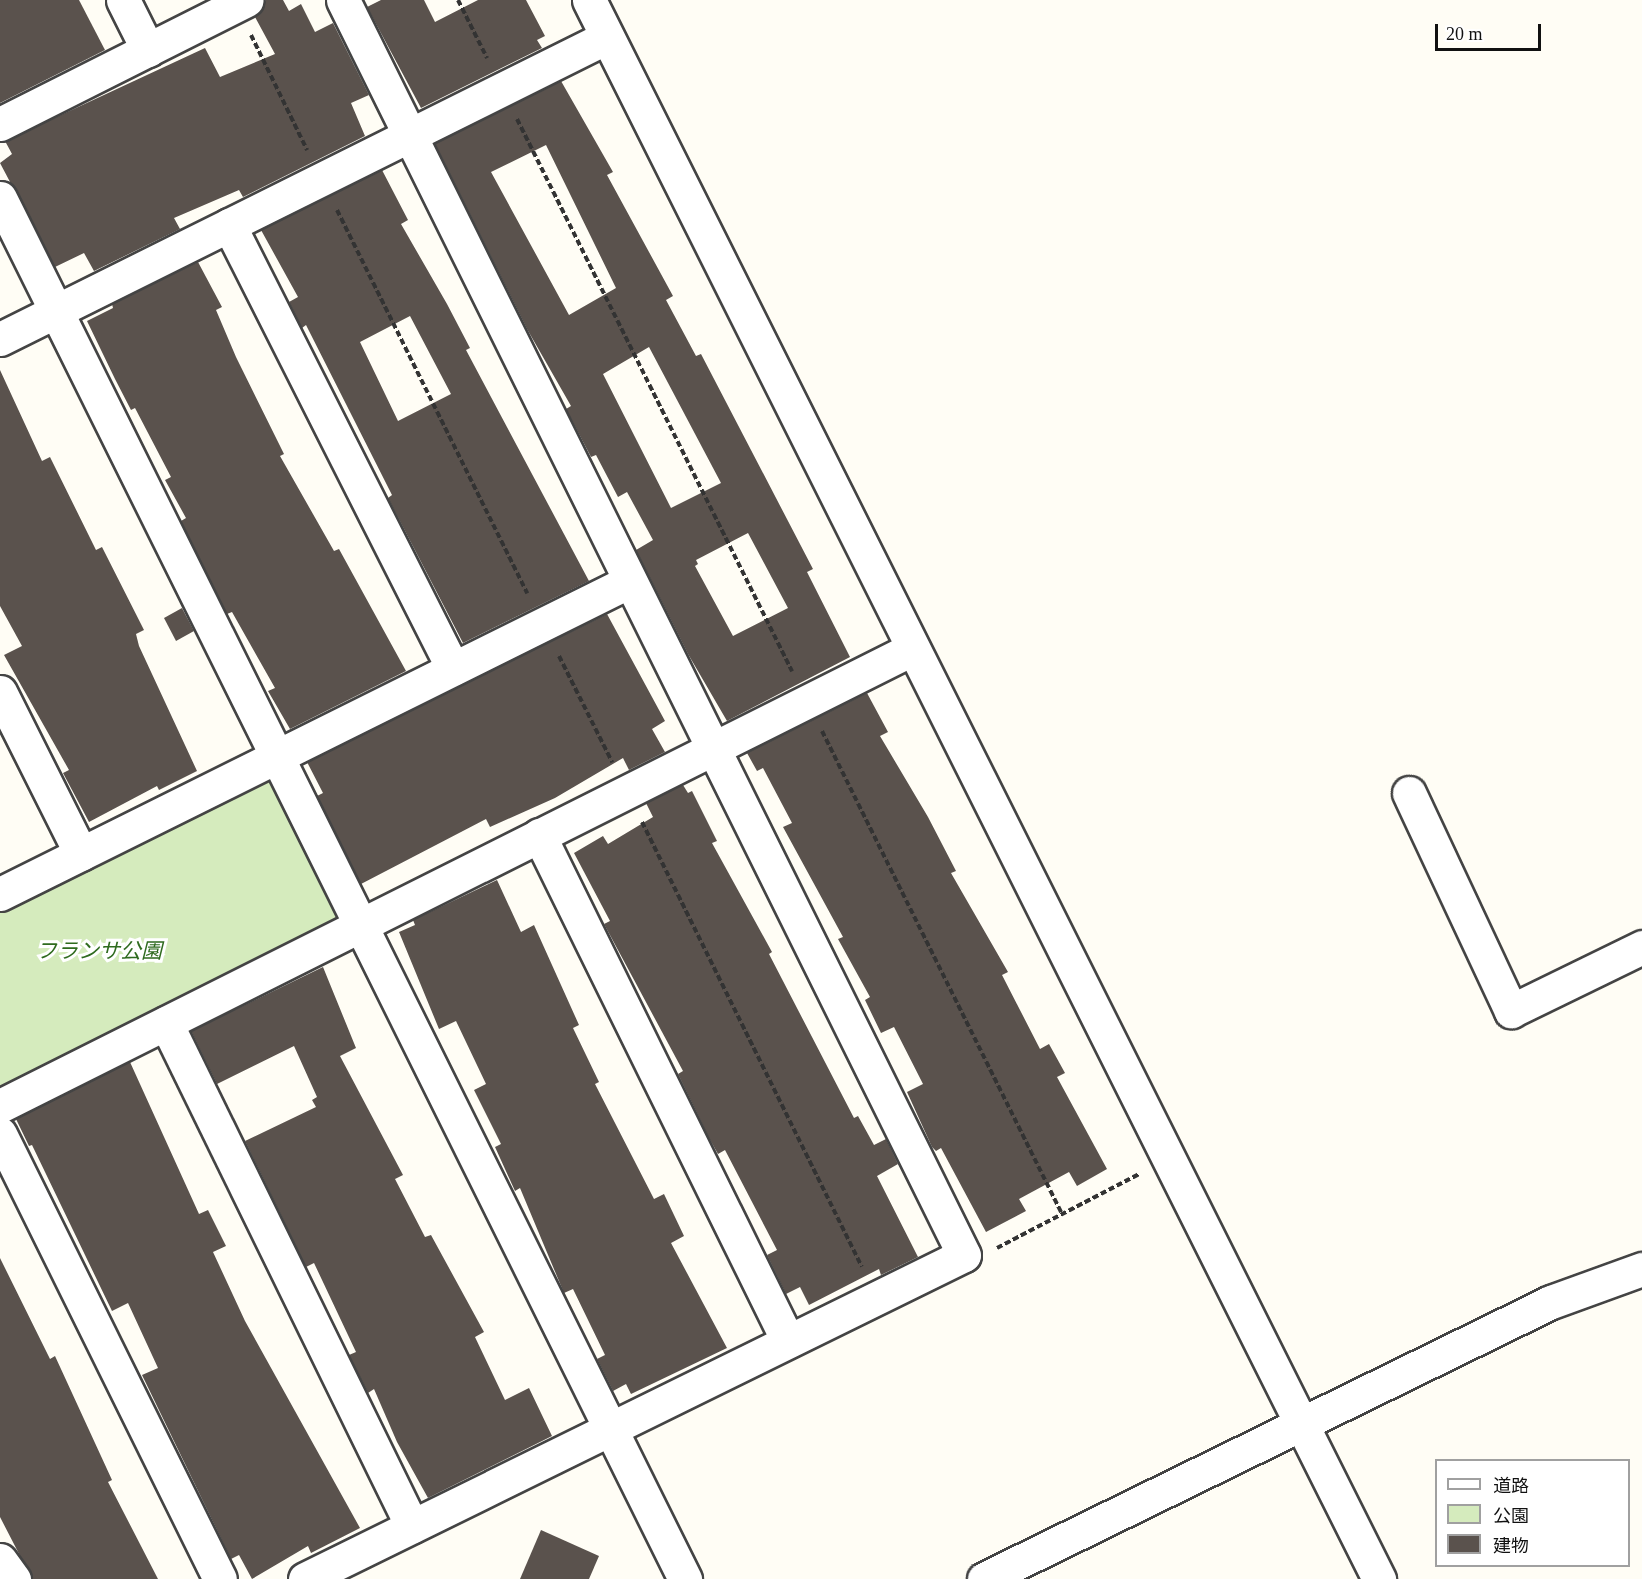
<!DOCTYPE html>
<meta charset="utf-8">
<style>
body{margin:0}
#map{position:relative;width:1642px;height:1579px;overflow:hidden;background:#fffdf5;font-family:"Times New Roman","Noto Sans JP",serif}
div>[style]{position:absolute}
.green>*{inset:0;background:#d5ebbd}
.building>*{inset:0;background:#5a524d}
.path>*{height:4px;margin-top:-2px;transform-origin:0;background:repeating-linear-gradient(90deg,#333 0 6px,transparent 0 9px)}
.roads{filter:drop-shadow(2px 0 #444) drop-shadow(-2px 0 #444) drop-shadow(0 2px #444) drop-shadow(0 -2px #444)}
.minor>*{height:33px;margin:-16.5px;padding:0 16.5px;transform-origin:16.5px;border-radius:16.5px;background:#fff}
span{translate:-50% -50%;white-space:nowrap;text-align:center;line-height:1.15;-webkit-text-stroke:6px #fff;paint-order:stroke}
.park-label{font-size:21px;color:#2f6b1f;font-style:italic}
.legend{position:absolute;left:1435px;top:1459px;width:195px;height:108px;box-sizing:border-box;background:#fff;border:2px solid #a0a0a0;margin:0;padding:8px 10px;list-style:none;font-size:18px;color:#111}
.legend li{display:flex;align-items:center;gap:12px;height:30px}
.legend b{width:30px;border:2px solid #a0a0a0}
.scale{position:absolute;left:1435px;top:24px;width:106px;height:27px;box-sizing:border-box;border:3px solid #111;border-top:0;padding-left:8px;font-size:18px;line-height:21px;white-space:nowrap;color:#111;-webkit-text-stroke:4px #fff;paint-order:stroke}
</style>
<div id="map">
<div class="green">
<i style="clip-path:polygon(277px 756px,361px 925px,0 1106px,0 894px)"></i>
</div>
<div class="building">
<i style="clip-path:polygon(0 0,79px 0,105px 50px,0 103px)"></i>
<i style="clip-path:polygon(266px 0,283px 0,289px 11px,301px 4px,315px 32px,333px 23px,369px 95px,351px 103px,365px 136px,243px 197px,239px 190px,174px 218px,180px 229px,94px 271px,84px 253px,55px 267px,0 163px,12px 154px,5px 141px,205px 48px,220px 77px,275px 54px,255px 17px)"></i>
<i style="clip-path:polygon(381px 0,424px 0,435px 22px,478px 0,526px 0,545px 36px,537px 40px,542px 48px,421px 108px,367px 7px)"></i>
<i style="clip-path:polygon(evenodd,561px 81px,613px 172px,607px 175px,673px 296px,666px 300px,696px 356px,701px 354px,813px 569px,807px 572px,850px 657px,727px 721px,688px 654px,636px 550px,653px 540px,627px 492px,618px 497px,596px 455px,591px 457px,566px 409px,571px 406px,527px 329px,435px 144px,561px 81px,546px 145px,616px 288px,569px 315px,491px 172px,546px 145px,561px 81px,649px 347px,721px 483px,671px 508px,603px 374px,649px 347px,561px 81px,748px 533px,788px 608px,733px 636px,695px 566px,698px 564px,696px 560px,748px 533px)"></i>
<i style="clip-path:polygon(evenodd,382px 170px,408px 220px,401px 224px,447px 304px,470px 348px,466px 350px,589px 581px,463px 643px,388px 498px,392px 495px,306px 325px,302px 328px,289px 302px,298px 297px,261px 230px,382px 170px,410px 316px,451px 394px,398px 421px,360px 342px,410px 316px)"></i>
<i style="clip-path:polygon(198px 262px,222px 307px,216px 310px,236px 357px,284px 454px,280px 456px,334px 551px,339px 549px,406px 671px,290px 729px,268px 691px,275px 688px,232px 612px,227px 614px,181px 521px,186px 518px,165px 480px,171px 477px,135px 408px,131px 410px,115px 379px,87px 321px,113px 308px,112px 304px)"></i>
<i style="clip-path:polygon(0 370px,42px 461px,50px 457px,96px 550px,102px 547px,144px 630px,136px 634px,139px 646px,197px 771px,159px 790px,157px 786px,89px 822px,63px 773px,69px 770px,4px 655px,22px 646px,0 606px)"></i>
<i style="clip-path:polygon(182px 608px,194px 631px,176px 641px,164px 618px)"></i>
<i style="clip-path:polygon(607px 614px,665px 721px,652px 729px,665px 752px,629px 770px,623px 758px,555px 798px,490px 827px,486px 819px,361px 884px,317px 796px,323px 793px,307px 762px)"></i>
<i style="clip-path:polygon(867px 693px,888px 732px,880px 736px,928px 817px,956px 871px,951px 873px,1008px 972px,1002px 975px,1040px 1049px,1049px 1044px,1065px 1073px,1057px 1077px,1107px 1169px,1077px 1186px,1069px 1172px,1019px 1199px,1026px 1211px,986px 1232px,941px 1148px,936px 1151px,932px 1147px,907px 1092px,923px 1084px,894px 1027px,881px 1033px,865px 1000px,870px 997px,838px 939px,843px 937px,783px 827px,792px 823px,763px 768px,757px 771px,747px 753px)"></i>
<i style="clip-path:polygon(683px 785px,688px 793px,692px 791px,717px 841px,712px 843px,772px 952px,769px 954px,854px 1118px,858px 1116px,874px 1145px,886px 1139px,898px 1164px,877px 1176px,918px 1257px,881px 1275px,879px 1269px,809px 1305px,800px 1287px,786px 1294px,767px 1255px,777px 1250px,725px 1150px,718px 1154px,709px 1138px,678px 1074px,683px 1071px,604px 924px,610px 921px,574px 853px,603px 836px,608px 844px,653px 817px,646px 803px)"></i>
<i style="clip-path:polygon(497px 880px,521px 932px,534px 925px,579px 1025px,573px 1028px,599px 1082px,595px 1084px,654px 1199px,664px 1194px,684px 1236px,671px 1243px,727px 1348px,631px 1394px,626px 1384px,613px 1391px,597px 1359px,605px 1355px,573px 1289px,564px 1293px,520px 1188px,515px 1191px,495px 1147px,501px 1144px,474px 1090px,486px 1084px,456px 1021px,439px 1029px,399px 932px,415px 925px,413px 920px)"></i>
<i style="clip-path:polygon(323px 967px,356px 1048px,340px 1056px,403px 1175px,395px 1179px,425px 1237px,431px 1235px,484px 1332px,475px 1337px,505px 1400px,529px 1388px,552px 1436px,428px 1498px,397px 1442px,374px 1389px,368px 1393px,349px 1355px,356px 1352px,314px 1263px,306px 1267px,245px 1141px,316px 1107px,312px 1100px,317px 1097px,294px 1046px,217px 1084px,191px 1031px)"></i>
<i style="clip-path:polygon(130px 1062px,199px 1214px,208px 1210px,226px 1246px,213px 1252px,245px 1321px,360px 1528px,311px 1553px,308px 1546px,252px 1579px,239px 1555px,231px 1559px,142px 1375px,158px 1368px,128px 1303px,112px 1311px,32px 1145px,29px 1146px,16px 1119px)"></i>
<i style="clip-path:polygon(0 1258px,50px 1359px,55px 1356px,112px 1480px,108px 1482px,158px 1579px,32px 1579px,0 1517px)"></i>
<i style="clip-path:polygon(541px 1530px,599px 1556px,589px 1579px,520px 1579px)"></i>
</div>
<div class="path">
<i style="left:458px;top:0;width:65px;rotate:63.4deg"></i>
<i style="left:251px;top:35px;width:128px;rotate:64deg"></i>
<i style="left:517px;top:119px;width:617px;rotate:63.52deg"></i>
<i style="left:337px;top:210px;width:428px;rotate:63.6deg"></i>
<i style="left:559px;top:656px;width:119px;rotate:63.4deg"></i>
<i style="left:822px;top:731px;width:539px;rotate:63.58deg"></i>
<i style="left:642px;top:822px;width:496px;rotate:63.7deg"></i>
<i style="left:997px;top:1248px;width:160px;rotate:-27.5deg"></i>
</div>
<div class="roads">
<div class="minor">
<i style="left:123px;top:0;width:56px;rotate:63.4deg"></i>
<i style="left:589px;top:0;width:1766px;rotate:63.42deg"></i>
<i style="left:0;top:124px;width:276px;rotate:-26.7deg"></i>
<i style="left:0;top:198px;width:1542px;rotate:63.62deg"></i>
<i style="left:229px;top:225px;width:497px;rotate:63.2deg"></i>
<i style="left:0;top:339px;width:678px;rotate:-26.45deg"></i>
<i style="left:0;top:692px;width:181px;rotate:63.4deg"></i>
<i style="left:1409px;top:793px;width:241px;rotate:64.9deg"></i>
<i style="left:1511px;top:1011px;width:146px;rotate:-26deg"></i>
<i style="left:539px;top:835px;width:564px;rotate:63.8deg"></i>
<i style="left:0;top:894px;width:703px;rotate:-26.42deg"></i>
<i style="left:166px;top:1023px;width:560px;rotate:63.94deg"></i>
<i style="left:0;top:1106px;width:1020px;rotate:-26.62deg"></i>
<i style="left:0;top:1134px;width:496px;rotate:63.7deg"></i>
<i style="left:0;top:1560px;width:24px;rotate:54deg"></i>
<i style="left:305px;top:1579px;width:734px;rotate:-26.18deg"></i>
<i style="left:964px;top:1255px;width:1400px;rotate:-116.33deg"></i>
<i style="left:984px;top:1579px;width:631px;rotate:-26.04deg"></i>
<i style="left:1551px;top:1302px;width:97px;rotate:-19.9deg"></i>
</div>
</div>
<div class="park-label">
<span style="left:99px;top:951px">フランサ公園</span>
</div>
<ul class="legend">
<li><b style="height:8px;background:#fff"></b>道路</li>
<li><b style="height:16px;background:#d5ebbd"></b>公園</li>
<li><b style="height:16px;background:#5a524d"></b>建物</li>
</ul>
<div class="scale">20 m</div>
</div>
